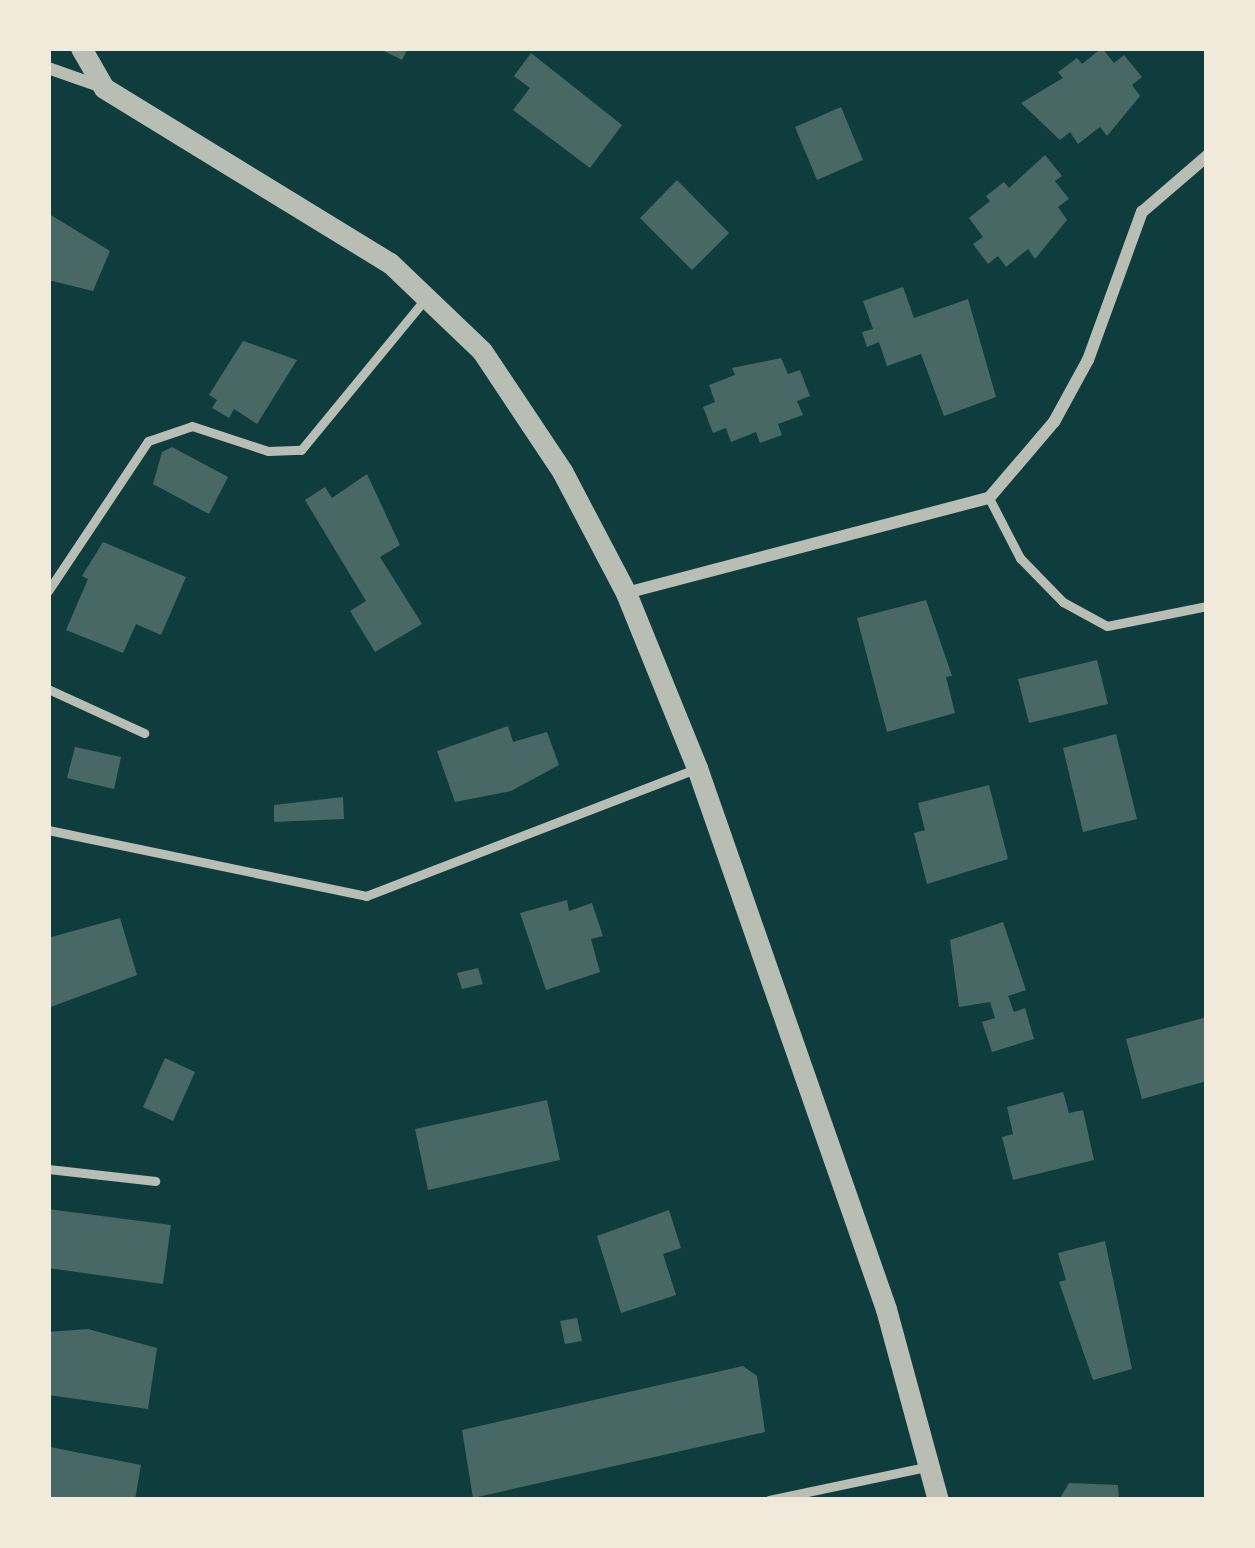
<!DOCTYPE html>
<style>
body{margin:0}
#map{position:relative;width:1255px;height:1548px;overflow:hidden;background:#0f3d3e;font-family:"Varela Round",sans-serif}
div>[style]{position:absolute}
.building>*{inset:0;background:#486865}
.service>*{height:9px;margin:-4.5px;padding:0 4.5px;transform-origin:4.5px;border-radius:4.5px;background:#b8beb3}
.minor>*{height:12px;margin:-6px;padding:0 6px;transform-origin:6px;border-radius:6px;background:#b8beb3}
.tertiary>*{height:21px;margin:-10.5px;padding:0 10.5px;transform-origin:10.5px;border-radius:10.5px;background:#b8beb3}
span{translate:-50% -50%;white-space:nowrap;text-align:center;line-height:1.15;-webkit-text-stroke:9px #f1e9da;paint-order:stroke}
.frame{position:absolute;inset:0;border:51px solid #f1e9da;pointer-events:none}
</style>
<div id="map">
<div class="building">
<i style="clip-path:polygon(378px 48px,408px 48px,402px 60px)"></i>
<i style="clip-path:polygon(1102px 48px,1114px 63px,1124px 55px,1142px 77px,1132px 85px,1140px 96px,1107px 136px,1100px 127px,1078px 144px,1070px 132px,1060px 140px,1021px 103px,1063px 78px,1058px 72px,1077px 58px,1082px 64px)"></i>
<i style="clip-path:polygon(531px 53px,622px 125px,590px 168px,513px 110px,530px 88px,514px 76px)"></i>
<i style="clip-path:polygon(841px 107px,863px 160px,817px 180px,795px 127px)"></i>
<i style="clip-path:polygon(1045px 155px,1062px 176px,1055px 181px,1069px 199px,1058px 207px,1067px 220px,1035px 259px,1028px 249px,1006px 267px,998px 256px,988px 264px,973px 244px,983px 237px,969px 218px,990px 201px,986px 196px,1004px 182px,1009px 188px)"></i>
<i style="clip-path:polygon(677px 180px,729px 233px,692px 270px,640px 218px)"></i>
<i style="clip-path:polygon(49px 214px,110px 251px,93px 291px,48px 280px)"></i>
<i style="clip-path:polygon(903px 287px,914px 318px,968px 299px,996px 397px,944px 416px,921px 354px,887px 366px,879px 342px,867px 347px,862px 332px,873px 329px,863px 301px)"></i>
<i style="clip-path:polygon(243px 341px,297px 360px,257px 424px,234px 409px,229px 418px,212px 408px,217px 400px,209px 395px)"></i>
<i style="clip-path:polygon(781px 358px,788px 374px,800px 370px,810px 396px,797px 401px,803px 415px,778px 424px,782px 435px,760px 443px,756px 432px,731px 442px,726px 428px,713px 433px,703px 407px,715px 402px,709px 385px,735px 375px,732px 368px)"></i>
<i style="clip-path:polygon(172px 447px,228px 477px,209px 514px,153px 484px,162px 452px)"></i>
<i style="clip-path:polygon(367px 474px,400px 545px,380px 557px,422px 624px,375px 652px,350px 611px,366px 601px,305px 500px,325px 487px,332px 498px)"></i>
<i style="clip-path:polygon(103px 542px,186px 577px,161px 635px,136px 624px,123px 653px,66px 630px,88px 579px,82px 576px)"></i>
<i style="clip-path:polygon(926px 600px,952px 676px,946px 677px,955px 713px,887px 732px,857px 618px)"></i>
<i style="clip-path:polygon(1097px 660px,1108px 704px,1029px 723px,1018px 679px)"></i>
<i style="clip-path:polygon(508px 726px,513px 742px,547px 732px,559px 765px,511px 791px,455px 802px,437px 751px)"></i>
<i style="clip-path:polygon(1116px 734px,1137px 819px,1083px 832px,1063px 748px)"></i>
<i style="clip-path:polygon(75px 747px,121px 757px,114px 789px,67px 778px)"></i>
<i style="clip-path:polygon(989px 785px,1008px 859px,927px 884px,914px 833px,925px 830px,918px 803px)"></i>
<i style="clip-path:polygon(343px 797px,344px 819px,274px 822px,274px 805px)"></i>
<i style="clip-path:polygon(567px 900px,569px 911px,592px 903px,603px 936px,591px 939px,600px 972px,546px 990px,520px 913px)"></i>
<i style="clip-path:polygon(120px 918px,137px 975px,48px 1008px,48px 938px)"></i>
<i style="clip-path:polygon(1003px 922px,1026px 990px,1008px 996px,1014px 1012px,1025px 1008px,1034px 1039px,992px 1052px,982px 1022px,995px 1018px,990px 1002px,959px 1007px,950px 940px)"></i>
<i style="clip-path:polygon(478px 968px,483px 984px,462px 989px,457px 973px)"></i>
<i style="clip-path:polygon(1207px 1017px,1207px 1081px,1142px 1099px,1126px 1039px)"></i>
<i style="clip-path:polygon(165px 1058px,195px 1072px,173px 1121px,143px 1107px)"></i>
<i style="clip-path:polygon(1063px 1092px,1069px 1113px,1083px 1110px,1094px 1160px,1013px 1180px,1002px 1137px,1013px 1134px,1007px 1107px)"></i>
<i style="clip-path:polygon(547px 1100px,560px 1160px,428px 1190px,415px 1129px)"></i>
<i style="clip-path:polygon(48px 1209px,171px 1225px,163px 1284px,48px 1268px)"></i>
<i style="clip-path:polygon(669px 1210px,681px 1248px,663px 1254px,676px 1295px,621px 1313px,597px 1236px)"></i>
<i style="clip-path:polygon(1105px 1241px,1132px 1369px,1093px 1380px,1059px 1282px,1066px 1280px,1058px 1253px)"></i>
<i style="clip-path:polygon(577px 1318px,582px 1341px,565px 1344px,560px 1321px)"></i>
<i style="clip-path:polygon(88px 1329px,157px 1348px,148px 1409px,48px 1395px,48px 1332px)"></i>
<i style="clip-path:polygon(743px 1366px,757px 1376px,765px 1432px,473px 1498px,462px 1430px)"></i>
<i style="clip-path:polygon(50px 1447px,141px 1465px,135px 1500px,48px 1500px)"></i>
<i style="clip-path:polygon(1069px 1483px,1118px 1485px,1119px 1500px,1059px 1500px)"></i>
</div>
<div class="service">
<i style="left:989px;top:498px;width:68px;rotate:62.7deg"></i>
<i style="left:1020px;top:558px;width:62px;rotate:45.7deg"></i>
<i style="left:1063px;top:602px;width:50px;rotate:28.6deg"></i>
<i style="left:1107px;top:626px;width:102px;rotate:-11.3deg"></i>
<i style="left:48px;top:591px;width:180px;rotate:-56.3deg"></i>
<i style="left:148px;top:441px;width:46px;rotate:-18.8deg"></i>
<i style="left:192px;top:426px;width:80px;rotate:18.2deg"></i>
<i style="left:268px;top:451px;width:33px;rotate:-2deg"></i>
<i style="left:301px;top:450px;width:197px;rotate:-50.6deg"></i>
<i style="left:48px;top:689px;width:106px;rotate:24.6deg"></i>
<i style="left:48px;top:830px;width:325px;rotate:11.7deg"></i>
<i style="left:366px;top:896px;width:355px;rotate:-21.1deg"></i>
<i style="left:48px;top:1169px;width:108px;rotate:6.4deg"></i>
<i style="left:769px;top:1500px;width:165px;rotate:-11.9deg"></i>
</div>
<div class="minor">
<i style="left:48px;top:68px;width:57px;rotate:19.4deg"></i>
<i style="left:626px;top:593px;width:375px;rotate:-14.7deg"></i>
<i style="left:989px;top:498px;width:100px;rotate:-49.5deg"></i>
<i style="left:1054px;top:422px;width:71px;rotate:-61.3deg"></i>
<i style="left:1088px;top:360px;width:158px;rotate:-70deg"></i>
<i style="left:1142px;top:212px;width:86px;rotate:-40.7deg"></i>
</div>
<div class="tertiary">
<i style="left:81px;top:48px;width:46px;rotate:60.1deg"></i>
<i style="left:104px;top:88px;width:335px;rotate:31.5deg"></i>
<i style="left:390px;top:263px;width:127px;rotate:43.7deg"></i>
<i style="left:482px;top:351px;width:144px;rotate:56.3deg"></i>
<i style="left:562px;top:471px;width:138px;rotate:62.3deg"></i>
<i style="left:626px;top:593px;width:189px;rotate:67.9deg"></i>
<i style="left:697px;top:768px;width:573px;rotate:70.74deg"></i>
<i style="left:886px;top:1309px;width:198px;rotate:74.8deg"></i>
</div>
<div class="frame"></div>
</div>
